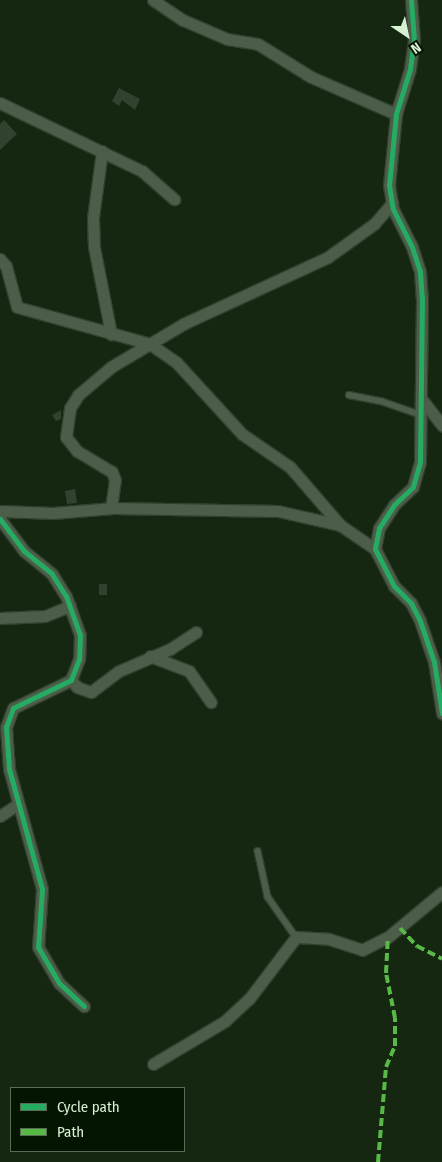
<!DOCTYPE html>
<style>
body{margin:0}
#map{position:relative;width:442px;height:1162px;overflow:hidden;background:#152710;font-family:"Fira Sans Condensed",sans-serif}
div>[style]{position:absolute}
.building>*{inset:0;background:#31432e}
.roads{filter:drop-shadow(1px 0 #32412f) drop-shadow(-1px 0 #32412f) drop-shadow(0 1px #32412f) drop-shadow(0 -1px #32412f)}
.service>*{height:5.5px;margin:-2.75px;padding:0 2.75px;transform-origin:2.75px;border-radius:2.75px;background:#4c5d49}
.minor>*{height:11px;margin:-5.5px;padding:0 5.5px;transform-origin:5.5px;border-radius:5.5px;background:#4c5d49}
.quiet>*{height:4px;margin-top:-2px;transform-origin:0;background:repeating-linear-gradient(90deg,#58b947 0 8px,transparent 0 12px)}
.cycleway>*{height:5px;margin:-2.5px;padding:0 2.5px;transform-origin:2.5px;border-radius:2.5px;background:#26ab63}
span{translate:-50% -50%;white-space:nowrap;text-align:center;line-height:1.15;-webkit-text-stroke:4.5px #041502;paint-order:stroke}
.legend{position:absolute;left:10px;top:1087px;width:175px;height:65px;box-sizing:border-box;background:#041502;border:1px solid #586d55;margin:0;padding:6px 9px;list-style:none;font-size:15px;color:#d7f0d1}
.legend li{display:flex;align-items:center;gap:10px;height:25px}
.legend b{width:25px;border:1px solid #586d55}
.north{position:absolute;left:382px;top:10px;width:50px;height:50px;-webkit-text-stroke:4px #041502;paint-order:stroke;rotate:146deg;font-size:14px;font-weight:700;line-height:20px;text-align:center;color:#d7f0d1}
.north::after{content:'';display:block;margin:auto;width:18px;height:22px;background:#d7f0d1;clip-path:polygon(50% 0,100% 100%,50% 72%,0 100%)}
</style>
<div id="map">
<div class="building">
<i style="clip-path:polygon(119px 88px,140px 99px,135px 110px,122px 100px,119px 106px,112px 101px)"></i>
<i style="clip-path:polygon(4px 120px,17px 134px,0 150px,0 124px)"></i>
<i style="clip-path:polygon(61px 410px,61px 419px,56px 421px,52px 415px)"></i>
<i style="clip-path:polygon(75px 489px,77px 503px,67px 504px,65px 491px)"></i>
<i style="clip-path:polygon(99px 584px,107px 584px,107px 595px,99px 595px)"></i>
</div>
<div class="roads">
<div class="service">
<i style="left:349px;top:395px;width:33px;rotate:11deg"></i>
<i style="left:381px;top:401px;width:42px;rotate:19.3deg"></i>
<i style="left:258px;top:851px;width:47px;rotate:77.7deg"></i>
<i style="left:268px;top:897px;width:49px;rotate:55deg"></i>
</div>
<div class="minor">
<i style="left:153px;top:0;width:36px;rotate:34deg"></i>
<i style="left:183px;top:20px;width:48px;rotate:23.4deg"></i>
<i style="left:227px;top:39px;width:31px;rotate:9deg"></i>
<i style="left:258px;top:44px;width:62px;rotate:31.9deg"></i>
<i style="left:311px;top:77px;width:93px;rotate:23.5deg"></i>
<i style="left:411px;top:0;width:40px;rotate:85.7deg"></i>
<i style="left:414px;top:40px;width:29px;rotate:98deg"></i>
<i style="left:410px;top:69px;width:47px;rotate:107.3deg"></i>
<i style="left:396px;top:114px;width:71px;rotate:95.6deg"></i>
<i style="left:389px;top:185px;width:24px;rotate:81deg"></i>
<i style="left:393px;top:209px;width:42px;rotate:63.4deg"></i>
<i style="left:412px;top:247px;width:26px;rotate:72deg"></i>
<i style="left:420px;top:272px;width:26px;rotate:86deg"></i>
<i style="left:422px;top:298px;width:164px;rotate:90.7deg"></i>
<i style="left:420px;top:462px;width:26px;rotate:106deg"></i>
<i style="left:413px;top:487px;width:26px;rotate:137deg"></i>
<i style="left:394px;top:505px;width:27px;rotate:123deg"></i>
<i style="left:379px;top:528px;width:21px;rotate:101deg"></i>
<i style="left:375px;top:549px;width:42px;rotate:62.8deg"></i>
<i style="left:394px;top:586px;width:24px;rotate:45deg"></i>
<i style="left:411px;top:603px;width:20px;rotate:63deg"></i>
<i style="left:420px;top:621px;width:43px;rotate:71.1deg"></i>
<i style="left:434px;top:662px;width:52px;rotate:81.1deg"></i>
<i style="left:0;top:103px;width:157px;rotate:25.6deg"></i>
<i style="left:142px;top:171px;width:43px;rotate:41.2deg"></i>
<i style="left:102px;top:151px;width:68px;rotate:97.7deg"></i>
<i style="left:93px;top:218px;width:29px;rotate:88deg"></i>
<i style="left:94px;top:247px;width:89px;rotate:78.9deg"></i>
<i style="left:0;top:259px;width:9px;rotate:49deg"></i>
<i style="left:6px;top:266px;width:42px;rotate:75deg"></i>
<i style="left:17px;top:307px;width:138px;rotate:15.5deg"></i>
<i style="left:150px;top:344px;width:32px;rotate:35deg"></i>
<i style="left:176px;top:362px;width:98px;rotate:47.5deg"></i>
<i style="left:242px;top:434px;width:58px;rotate:34.5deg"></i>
<i style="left:290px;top:467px;width:77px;rotate:49.2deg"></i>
<i style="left:423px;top:401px;width:31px;rotate:52deg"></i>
<i style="left:111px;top:508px;width:28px;rotate:-82deg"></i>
<i style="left:115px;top:480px;width:9px;rotate:-111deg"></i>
<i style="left:112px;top:472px;width:41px;rotate:-149deg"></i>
<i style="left:77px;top:451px;width:18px;rotate:-128deg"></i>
<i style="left:66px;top:437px;width:29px;rotate:-82deg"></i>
<i style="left:70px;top:408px;width:15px;rotate:-58deg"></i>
<i style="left:78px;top:395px;width:43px;rotate:-40.3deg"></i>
<i style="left:111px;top:367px;width:84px;rotate:-30.8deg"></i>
<i style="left:183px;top:324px;width:160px;rotate:-24.8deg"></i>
<i style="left:328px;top:257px;width:57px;rotate:-35.7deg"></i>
<i style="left:374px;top:224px;width:28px;rotate:-49deg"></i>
<i style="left:0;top:511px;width:53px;rotate:2.2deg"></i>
<i style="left:53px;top:513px;width:60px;rotate:-4.8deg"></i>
<i style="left:113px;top:508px;width:165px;rotate:1deg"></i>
<i style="left:278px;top:511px;width:64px;rotate:12.7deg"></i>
<i style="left:340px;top:525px;width:42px;rotate:34.4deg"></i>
<i style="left:0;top:519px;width:40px;rotate:53deg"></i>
<i style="left:24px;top:551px;width:36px;rotate:39deg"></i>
<i style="left:52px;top:574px;width:26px;rotate:58deg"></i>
<i style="left:66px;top:596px;width:41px;rotate:70.3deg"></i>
<i style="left:80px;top:635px;width:24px;rotate:92deg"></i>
<i style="left:79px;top:659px;width:22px;rotate:111deg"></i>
<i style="left:71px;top:680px;width:64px;rotate:154.2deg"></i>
<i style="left:13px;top:708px;width:20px;rotate:110deg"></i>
<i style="left:6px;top:727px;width:42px;rotate:85.9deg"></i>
<i style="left:9px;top:769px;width:124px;rotate:74.6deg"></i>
<i style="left:42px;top:889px;width:58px;rotate:93.9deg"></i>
<i style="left:38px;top:947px;width:42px;rotate:59.7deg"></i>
<i style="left:59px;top:983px;width:34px;rotate:43deg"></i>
<i style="left:0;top:618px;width:45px;rotate:-2.5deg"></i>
<i style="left:45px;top:616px;width:27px;rotate:-22deg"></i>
<i style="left:150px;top:656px;width:42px;rotate:21deg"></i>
<i style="left:189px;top:671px;width:38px;rotate:55deg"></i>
<i style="left:71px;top:680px;width:9px;rotate:49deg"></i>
<i style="left:77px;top:687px;width:15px;rotate:20deg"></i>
<i style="left:91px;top:692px;width:35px;rotate:-37deg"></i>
<i style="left:119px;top:671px;width:56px;rotate:-23.3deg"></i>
<i style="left:170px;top:649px;width:31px;rotate:-33deg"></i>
<i style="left:0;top:816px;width:22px;rotate:-34deg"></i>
<i style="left:153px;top:1064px;width:84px;rotate:-30.8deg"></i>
<i style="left:225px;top:1021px;width:33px;rotate:-43deg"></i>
<i style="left:249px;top:999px;width:78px;rotate:-52.8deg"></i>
<i style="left:296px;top:937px;width:33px;rotate:3deg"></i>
<i style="left:329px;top:939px;width:35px;rotate:18deg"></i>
<i style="left:362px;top:950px;width:29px;rotate:-27deg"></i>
<i style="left:388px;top:937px;width:70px;rotate:-39.8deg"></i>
</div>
</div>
<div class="quiet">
<i style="left:400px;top:928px;width:25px;rotate:47deg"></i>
<i style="left:417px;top:946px;width:28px;rotate:27deg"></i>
<i style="left:378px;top:1162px;width:95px;rotate:-85.2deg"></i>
<i style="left:386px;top:1067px;width:23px;rotate:-67deg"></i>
<i style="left:395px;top:1046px;width:28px;rotate:-90deg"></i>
<i style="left:395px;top:1018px;width:46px;rotate:-101.3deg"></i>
<i style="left:386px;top:973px;width:36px;rotate:-87deg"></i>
</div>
<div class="cycleway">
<i style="left:411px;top:0;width:40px;rotate:85.7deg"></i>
<i style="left:414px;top:40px;width:29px;rotate:98deg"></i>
<i style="left:410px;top:69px;width:47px;rotate:107.3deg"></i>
<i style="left:396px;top:114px;width:71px;rotate:95.6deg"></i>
<i style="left:389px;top:185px;width:24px;rotate:81deg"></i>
<i style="left:393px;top:209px;width:42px;rotate:63.4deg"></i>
<i style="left:412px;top:247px;width:26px;rotate:72deg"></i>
<i style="left:420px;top:272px;width:26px;rotate:86deg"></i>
<i style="left:422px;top:298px;width:164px;rotate:90.7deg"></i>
<i style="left:420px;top:462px;width:26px;rotate:106deg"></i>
<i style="left:413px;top:487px;width:26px;rotate:137deg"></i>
<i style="left:394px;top:505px;width:27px;rotate:123deg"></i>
<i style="left:379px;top:528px;width:21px;rotate:101deg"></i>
<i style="left:375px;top:549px;width:42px;rotate:62.8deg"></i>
<i style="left:394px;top:586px;width:24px;rotate:45deg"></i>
<i style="left:411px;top:603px;width:20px;rotate:63deg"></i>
<i style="left:420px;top:621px;width:43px;rotate:71.1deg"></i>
<i style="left:434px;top:662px;width:52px;rotate:81.1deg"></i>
<i style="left:0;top:519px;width:40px;rotate:53deg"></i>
<i style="left:24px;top:551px;width:36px;rotate:39deg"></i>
<i style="left:52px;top:574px;width:26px;rotate:58deg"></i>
<i style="left:66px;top:596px;width:41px;rotate:70.3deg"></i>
<i style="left:80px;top:635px;width:24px;rotate:92deg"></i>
<i style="left:79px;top:659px;width:22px;rotate:111deg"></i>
<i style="left:71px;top:680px;width:64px;rotate:154.2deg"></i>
<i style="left:13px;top:708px;width:20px;rotate:110deg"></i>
<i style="left:6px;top:727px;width:42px;rotate:85.9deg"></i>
<i style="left:9px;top:769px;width:124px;rotate:74.6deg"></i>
<i style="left:42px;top:889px;width:58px;rotate:93.9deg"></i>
<i style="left:38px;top:947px;width:42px;rotate:59.7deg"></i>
<i style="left:59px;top:983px;width:34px;rotate:43deg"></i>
</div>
<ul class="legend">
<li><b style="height:6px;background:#26ab63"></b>Cycle path</li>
<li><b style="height:6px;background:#58b947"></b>Path</li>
</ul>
<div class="north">N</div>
</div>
